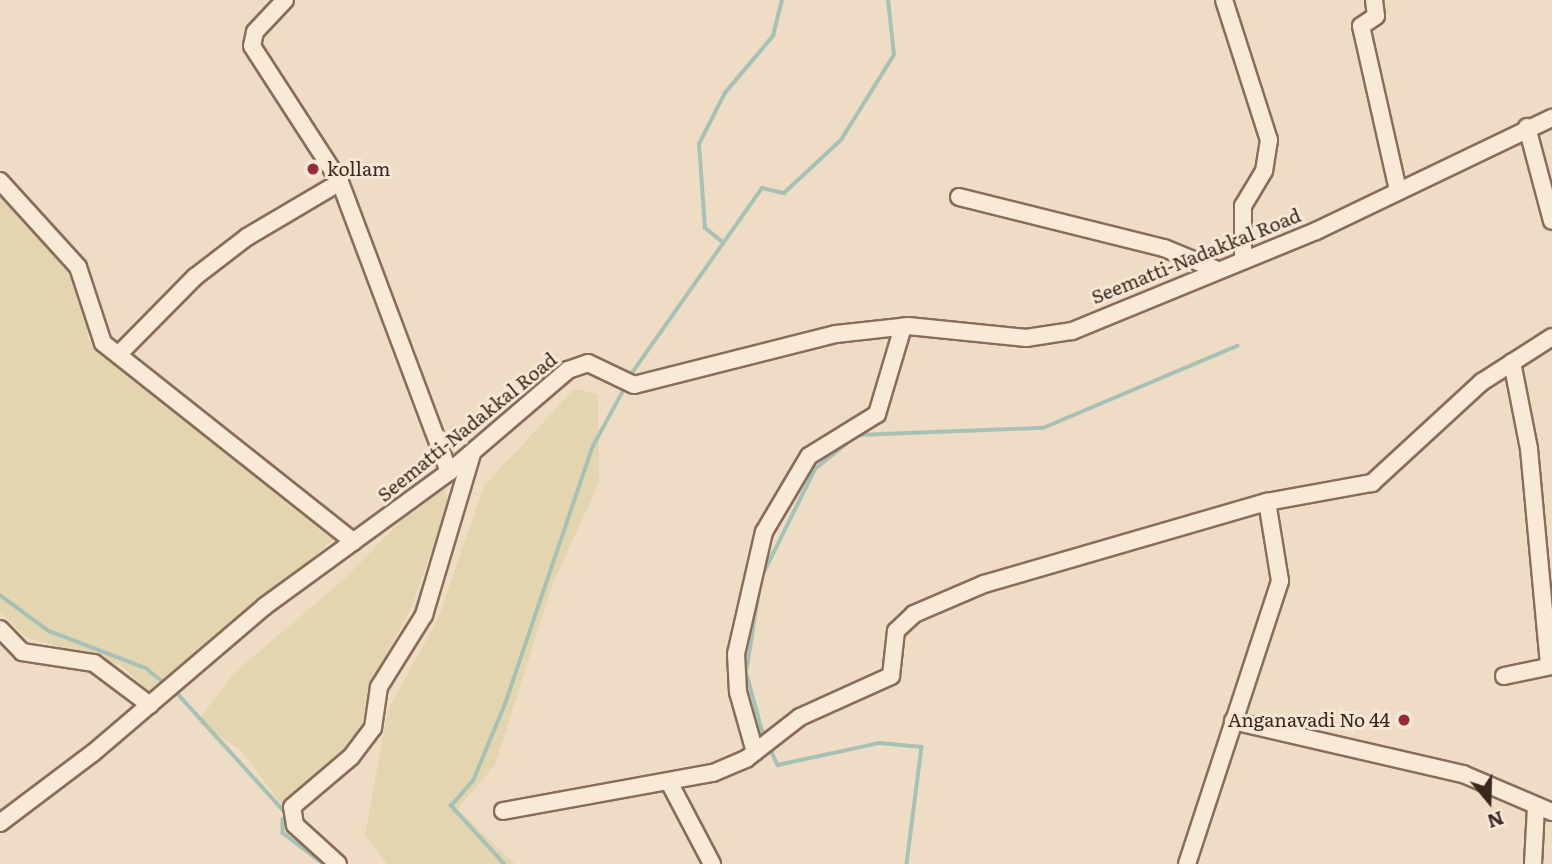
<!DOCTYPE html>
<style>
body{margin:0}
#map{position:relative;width:1552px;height:864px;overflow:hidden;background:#eedcc4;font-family:Literata,serif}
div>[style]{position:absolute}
.farmland>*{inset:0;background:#e4d5b1}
.stream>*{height:3.5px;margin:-1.75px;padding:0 1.75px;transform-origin:1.75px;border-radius:1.75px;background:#a6c2b6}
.roads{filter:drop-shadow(2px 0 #896d5a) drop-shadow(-2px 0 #896d5a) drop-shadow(0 2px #896d5a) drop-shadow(0 -2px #896d5a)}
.minor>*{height:16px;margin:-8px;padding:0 8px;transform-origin:8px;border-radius:8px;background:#f9ead8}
.dots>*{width:19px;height:19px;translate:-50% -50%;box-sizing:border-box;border:4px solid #f6e7d4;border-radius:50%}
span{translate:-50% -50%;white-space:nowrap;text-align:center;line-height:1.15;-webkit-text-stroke:6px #f6e7d4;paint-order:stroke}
.poi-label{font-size:19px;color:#39281e}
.left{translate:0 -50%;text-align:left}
.right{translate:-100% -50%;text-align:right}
.street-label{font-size:19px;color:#39281e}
.north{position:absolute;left:1454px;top:766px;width:70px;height:70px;-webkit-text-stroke:5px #f6e7d4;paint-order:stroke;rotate:161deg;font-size:19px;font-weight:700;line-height:28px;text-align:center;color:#39281e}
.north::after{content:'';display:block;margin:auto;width:24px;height:32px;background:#39281e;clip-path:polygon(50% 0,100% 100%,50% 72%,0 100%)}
</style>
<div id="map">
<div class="farmland">
<i style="clip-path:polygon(0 191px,83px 284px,88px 340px,341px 533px,155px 696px,120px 665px,26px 637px,0 612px)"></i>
<i style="clip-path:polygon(574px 389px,598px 394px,599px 483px,553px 583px,495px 765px,457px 809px,515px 864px,387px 864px,365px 835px,388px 709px,438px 619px,484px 486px)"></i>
<i style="clip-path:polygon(444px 489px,449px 505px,409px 612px,368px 688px,365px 725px,352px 745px,282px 805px,240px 749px,197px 722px,234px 673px,343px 580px,412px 510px)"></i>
</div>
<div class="stream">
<i style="left:722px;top:242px;width:22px;rotate:-141deg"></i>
<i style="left:705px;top:228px;width:84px;rotate:-94.1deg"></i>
<i style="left:699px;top:144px;width:57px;rotate:-63deg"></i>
<i style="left:725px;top:93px;width:75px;rotate:-49.9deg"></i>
<i style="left:773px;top:36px;width:37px;rotate:-76deg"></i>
<i style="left:632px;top:373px;width:226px;rotate:-54.9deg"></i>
<i style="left:762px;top:188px;width:23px;rotate:13deg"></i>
<i style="left:784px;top:193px;width:78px;rotate:-42.9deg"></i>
<i style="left:841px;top:140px;width:100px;rotate:-58.1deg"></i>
<i style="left:894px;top:55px;width:55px;rotate:-96.2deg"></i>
<i style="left:0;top:595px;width:61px;rotate:36.3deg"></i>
<i style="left:49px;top:631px;width:104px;rotate:20.9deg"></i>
<i style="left:146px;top:668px;width:21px;rotate:39deg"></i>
<i style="left:413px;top:619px;width:38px;rotate:-72deg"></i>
<i style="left:380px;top:671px;width:37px;rotate:-57deg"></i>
<i style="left:178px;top:694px;width:161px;rotate:47.8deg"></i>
<i style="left:763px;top:735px;width:64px;rotate:-105.3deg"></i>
<i style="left:746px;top:673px;width:96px;rotate:-81deg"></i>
<i style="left:761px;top:578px;width:122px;rotate:-63.6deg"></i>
<i style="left:815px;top:469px;width:54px;rotate:-39deg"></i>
<i style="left:857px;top:435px;width:186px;rotate:-2.2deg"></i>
<i style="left:1043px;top:428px;width:211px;rotate:-22.9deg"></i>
<i style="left:770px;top:748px;width:19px;rotate:65deg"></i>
<i style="left:778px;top:765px;width:104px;rotate:-12.2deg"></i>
<i style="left:880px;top:743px;width:42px;rotate:5.4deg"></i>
<i style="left:922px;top:747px;width:118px;rotate:97.3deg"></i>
<i style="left:283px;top:819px;width:14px;rotate:90deg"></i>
<i style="left:283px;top:833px;width:51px;rotate:37.1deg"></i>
<i style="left:504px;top:864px;width:79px;rotate:-132.4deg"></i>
<i style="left:451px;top:806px;width:33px;rotate:-49deg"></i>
<i style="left:473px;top:781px;width:83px;rotate:-67.4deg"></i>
<i style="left:505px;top:704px;width:273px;rotate:-71.2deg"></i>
<i style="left:593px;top:446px;width:63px;rotate:-61.4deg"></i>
</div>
<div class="roads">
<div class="minor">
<i style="left:285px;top:0;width:44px;rotate:133.2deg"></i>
<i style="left:255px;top:32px;width:14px;rotate:102deg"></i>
<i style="left:252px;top:46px;width:162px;rotate:57.1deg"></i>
<i style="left:340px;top:182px;width:310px;rotate:69.4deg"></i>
<i style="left:1224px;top:0;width:147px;rotate:72.2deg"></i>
<i style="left:1269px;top:140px;width:31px;rotate:99deg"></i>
<i style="left:1264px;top:171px;width:41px;rotate:121deg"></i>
<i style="left:1243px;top:206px;width:52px;rotate:90deg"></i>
<i style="left:1374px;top:0;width:16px;rotate:83deg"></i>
<i style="left:1376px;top:16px;width:18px;rotate:146deg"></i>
<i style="left:1361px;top:26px;width:164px;rotate:77.3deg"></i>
<i style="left:1527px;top:127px;width:97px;rotate:75.1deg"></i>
<i style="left:0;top:181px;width:116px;rotate:47.8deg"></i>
<i style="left:78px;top:267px;width:80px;rotate:71.8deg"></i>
<i style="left:103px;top:343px;width:320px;rotate:38.4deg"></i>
<i style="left:959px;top:197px;width:211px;rotate:14deg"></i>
<i style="left:1164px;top:248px;width:55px;rotate:22.4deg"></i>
<i style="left:119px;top:354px;width:108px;rotate:-45.4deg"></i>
<i style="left:195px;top:277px;width:66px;rotate:-37.6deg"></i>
<i style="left:247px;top:237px;width:108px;rotate:-30.6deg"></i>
<i style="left:1512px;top:362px;width:89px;rotate:78.9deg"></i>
<i style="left:1529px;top:449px;width:218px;rotate:84.7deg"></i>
<i style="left:0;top:629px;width:32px;rotate:46deg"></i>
<i style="left:22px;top:652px;width:73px;rotate:8.7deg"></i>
<i style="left:94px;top:663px;width:70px;rotate:36.9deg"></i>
<i style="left:1504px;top:676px;width:49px;rotate:-11.8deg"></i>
<i style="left:1233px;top:721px;width:236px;rotate:13deg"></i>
<i style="left:1463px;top:774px;width:97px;rotate:23.1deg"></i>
<i style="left:755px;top:752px;width:62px;rotate:-105.8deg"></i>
<i style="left:738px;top:692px;width:38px;rotate:-93deg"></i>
<i style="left:736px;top:654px;width:125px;rotate:-77.1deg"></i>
<i style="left:764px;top:532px;width:88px;rotate:-59.4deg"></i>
<i style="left:809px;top:456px;width:80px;rotate:-31.7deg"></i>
<i style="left:877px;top:414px;width:91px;rotate:-73.4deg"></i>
<i style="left:669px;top:782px;width:93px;rotate:62.3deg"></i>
<i style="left:503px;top:811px;width:213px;rotate:-10.3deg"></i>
<i style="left:713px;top:773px;width:36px;rotate:-23deg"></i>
<i style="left:746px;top:759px;width:68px;rotate:-37.9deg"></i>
<i style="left:800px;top:717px;width:100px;rotate:-24.3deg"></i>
<i style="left:891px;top:676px;width:45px;rotate:-83.7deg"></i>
<i style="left:896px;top:631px;width:25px;rotate:-43deg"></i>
<i style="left:914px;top:614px;width:76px;rotate:-23.2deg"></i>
<i style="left:984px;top:584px;width:295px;rotate:-16.2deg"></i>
<i style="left:0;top:823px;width:116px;rotate:-37deg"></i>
<i style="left:93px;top:753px;width:226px;rotate:-40.5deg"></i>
<i style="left:265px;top:606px;width:228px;rotate:-36.1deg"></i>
<i style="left:449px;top:472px;width:157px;rotate:-40.6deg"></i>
<i style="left:568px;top:370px;width:21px;rotate:-19deg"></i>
<i style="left:588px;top:363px;width:51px;rotate:25.6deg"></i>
<i style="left:634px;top:385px;width:208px;rotate:-14.2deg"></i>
<i style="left:836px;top:334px;width:72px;rotate:-6.3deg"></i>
<i style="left:908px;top:326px;width:119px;rotate:5.8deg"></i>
<i style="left:1026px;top:338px;width:47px;rotate:-8.7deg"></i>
<i style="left:1072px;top:331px;width:264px;rotate:-22.3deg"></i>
<i style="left:1316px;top:231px;width:262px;rotate:-25.6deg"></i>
<i style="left:338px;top:864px;width:58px;rotate:-137.8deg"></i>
<i style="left:295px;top:825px;width:18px;rotate:-99deg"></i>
<i style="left:292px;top:807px;width:77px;rotate:-40.3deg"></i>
<i style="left:351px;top:757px;width:36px;rotate:-53deg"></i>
<i style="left:373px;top:728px;width:41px;rotate:-81.7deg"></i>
<i style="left:379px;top:687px;width:85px;rotate:-58deg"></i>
<i style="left:424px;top:615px;width:168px;rotate:-73.4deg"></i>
<i style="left:1187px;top:864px;width:298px;rotate:-71.8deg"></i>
<i style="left:1280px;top:581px;width:80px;rotate:-99.3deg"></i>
<i style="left:1267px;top:502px;width:107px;rotate:-10.3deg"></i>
<i style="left:1372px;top:483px;width:149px;rotate:-42.6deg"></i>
<i style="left:1482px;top:382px;width:83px;rotate:-32.7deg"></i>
<i style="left:1533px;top:864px;width:58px;rotate:-87deg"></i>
</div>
</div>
<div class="dots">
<i style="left:313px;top:169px;background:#992a3a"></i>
<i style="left:1404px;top:720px;background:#992a3a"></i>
</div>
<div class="poi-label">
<span class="left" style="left:327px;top:169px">kollam</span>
<span class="right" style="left:1390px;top:720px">Anganavadi No 44</span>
</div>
<div class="street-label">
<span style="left:1196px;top:256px;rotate:-22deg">Seematti-Nadakkal Road</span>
<span style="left:467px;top:427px;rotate:-39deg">Seematti-Nadakkal Road</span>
</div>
<div class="north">N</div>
</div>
